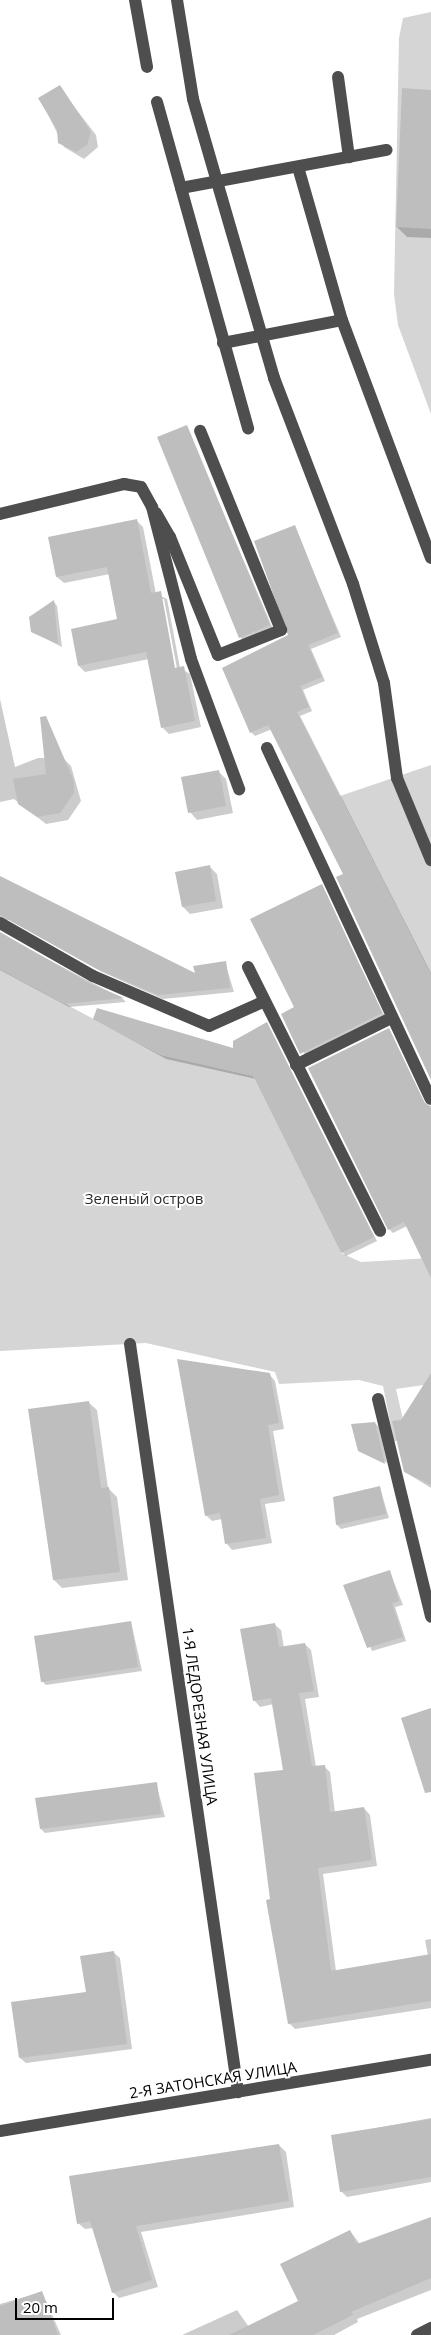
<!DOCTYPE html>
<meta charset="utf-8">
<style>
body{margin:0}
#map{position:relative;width:431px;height:2335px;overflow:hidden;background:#fff;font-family:"Open Sans",sans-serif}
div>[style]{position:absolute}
.green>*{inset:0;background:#d5d5d5}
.shadow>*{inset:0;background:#0003}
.building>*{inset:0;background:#bebebe}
.minor>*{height:12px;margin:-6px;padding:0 6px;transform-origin:6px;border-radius:6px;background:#4e4e4e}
span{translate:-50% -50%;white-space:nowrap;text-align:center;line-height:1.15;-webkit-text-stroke:4px #fff;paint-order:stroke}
.park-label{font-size:15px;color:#2c2c2c}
.street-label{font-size:15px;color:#000}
.scale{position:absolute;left:15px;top:2298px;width:99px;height:22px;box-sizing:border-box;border:2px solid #000;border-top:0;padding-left:6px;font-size:15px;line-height:18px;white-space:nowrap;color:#000;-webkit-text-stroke:4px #fff;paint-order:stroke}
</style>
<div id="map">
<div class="green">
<i style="clip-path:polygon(431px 12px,431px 414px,398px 325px,394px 294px,399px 38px,403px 18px)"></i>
<i style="clip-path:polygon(431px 765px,431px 975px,340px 796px)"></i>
<i style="clip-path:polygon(0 969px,161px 1055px,253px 1076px,341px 1253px,361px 1262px,431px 1258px,431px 1384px,396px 1389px,408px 1441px,394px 1441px,383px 1386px,359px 1380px,279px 1384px,275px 1372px,146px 1343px,0 1351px)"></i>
</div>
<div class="shadow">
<i style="clip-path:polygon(59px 87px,96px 135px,98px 147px,84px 159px,64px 147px,40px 98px)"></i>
<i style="clip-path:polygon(431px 91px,431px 238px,407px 237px,397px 227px)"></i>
<i style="clip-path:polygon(186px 426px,273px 629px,244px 641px,240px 637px)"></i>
<i style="clip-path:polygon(evenodd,137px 521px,143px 527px,156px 594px,167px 599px,180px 668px,190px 674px,201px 727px,169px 734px,162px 727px,149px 659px,85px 672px,79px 666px,119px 620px,110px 574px,64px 583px,57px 577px,50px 538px,137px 521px,161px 599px,164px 599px,178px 674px,175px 674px,161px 599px)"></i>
<i style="clip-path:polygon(294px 526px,341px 637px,311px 649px,325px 681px,303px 690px,312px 711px,300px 716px,431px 973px,431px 1077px,344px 874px,272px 729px,255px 736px,251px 732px,223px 668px,289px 635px)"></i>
<i style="clip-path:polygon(54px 602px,57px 606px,62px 647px,32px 632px)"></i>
<i style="clip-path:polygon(0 699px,15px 767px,38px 758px,63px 758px,71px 766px,81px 801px,68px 820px,46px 824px,14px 799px,0 802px)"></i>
<i style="clip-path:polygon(218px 771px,226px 779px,233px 813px,197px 820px,190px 812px)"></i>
<i style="clip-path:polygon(209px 866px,217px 874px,223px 908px,190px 914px,183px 907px)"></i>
<i style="clip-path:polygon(0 878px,196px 975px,225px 962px,234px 992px,163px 999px,102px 972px,9px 920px,0 920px)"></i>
<i style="clip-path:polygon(321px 885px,385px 1017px,305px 1057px,296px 1008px)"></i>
<i style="clip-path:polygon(0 934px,123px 999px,126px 1002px,69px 1007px,0 970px)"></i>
<i style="clip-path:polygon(94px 1019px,234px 1049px,266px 1024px,377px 1241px,346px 1256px,342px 1252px,256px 1079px,166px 1059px)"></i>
<i style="clip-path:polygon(389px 1030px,426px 1105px,431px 1106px,431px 1262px,407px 1226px,393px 1233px,389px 1229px)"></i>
<i style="clip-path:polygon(269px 1374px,275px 1381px,284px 1429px,273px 1431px,285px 1501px,265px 1504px,272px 1543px,232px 1550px,227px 1544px,222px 1519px,212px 1521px,206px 1515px)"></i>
<i style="clip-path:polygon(431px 1392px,431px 1488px,405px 1472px,402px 1421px)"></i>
<i style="clip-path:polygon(88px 1402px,97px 1410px,108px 1488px,117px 1497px,128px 1580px,62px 1588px,54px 1580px)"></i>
<i style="clip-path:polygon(375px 1423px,379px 1427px,387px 1463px,360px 1450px)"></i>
<i style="clip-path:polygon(380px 1488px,389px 1518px,341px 1529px,337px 1525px,335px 1498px)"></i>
<i style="clip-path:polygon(390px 1572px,403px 1605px,395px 1607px,406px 1641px,372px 1651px,345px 1586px)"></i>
<i style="clip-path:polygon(131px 1622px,142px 1671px,46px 1685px,42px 1681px)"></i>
<i style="clip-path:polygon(274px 1624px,281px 1630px,284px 1648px,305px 1644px,311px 1650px,319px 1697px,305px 1699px,316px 1767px,324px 1766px,330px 1772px,335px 1813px,364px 1808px,370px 1815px,377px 1866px,323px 1874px,336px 1971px,428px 1956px,425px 1940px,431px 1939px,431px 2008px,295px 2029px,289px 2023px,272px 1900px,284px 1771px,274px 1704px,260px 1707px,254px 1700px)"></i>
<i style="clip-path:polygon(156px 1783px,165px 1817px,45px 1833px,41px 1829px)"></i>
<i style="clip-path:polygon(114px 1953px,120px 1958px,132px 2049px,26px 2063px,20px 2058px,87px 1993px)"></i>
<i style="clip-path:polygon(431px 2118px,431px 2182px,347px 2197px,342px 2192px,333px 2136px)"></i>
<i style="clip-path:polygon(279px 2145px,286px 2152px,294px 2207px,141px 2232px,158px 2287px,119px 2298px,113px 2292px,94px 2228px,85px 2229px,78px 2223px)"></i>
<i style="clip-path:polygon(431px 2218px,431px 2290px,357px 2319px,358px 2322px,334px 2335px,182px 2335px,237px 2310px,249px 2327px,300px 2302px,350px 2231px,360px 2244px)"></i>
<i style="clip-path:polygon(42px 2292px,61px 2335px,0 2335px,0 2304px)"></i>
</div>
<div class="building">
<i style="clip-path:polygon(60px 85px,91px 132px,87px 145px,76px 152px,58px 143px,57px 130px,38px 98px)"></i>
<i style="clip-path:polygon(402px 88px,431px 90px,431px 229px,396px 227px)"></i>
<i style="clip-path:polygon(187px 425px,270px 625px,239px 638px,157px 437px)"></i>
<i style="clip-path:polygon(137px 519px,151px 593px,161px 591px,175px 668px,184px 666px,195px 721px,161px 728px,146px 652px,78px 666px,71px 629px,117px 619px,107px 567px,56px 577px,48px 537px)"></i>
<i style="clip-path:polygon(295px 525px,338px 633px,308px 645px,322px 677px,300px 686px,309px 707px,297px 712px,431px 975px,431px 1080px,336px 877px,343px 874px,268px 725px,250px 733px,222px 668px,288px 635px,254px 541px)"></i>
<i style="clip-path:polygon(54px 600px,58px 644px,31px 632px,29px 617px)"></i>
<i style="clip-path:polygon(46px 716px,74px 781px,74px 793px,60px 813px,37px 817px,18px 804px,13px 779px,46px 774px,40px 717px)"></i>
<i style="clip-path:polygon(219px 770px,226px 806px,188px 813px,181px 777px)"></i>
<i style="clip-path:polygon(210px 865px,216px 901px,182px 907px,175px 872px)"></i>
<i style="clip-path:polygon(0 876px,195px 973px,193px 966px,226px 961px,230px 988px,158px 995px,97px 969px,0 915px)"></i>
<i style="clip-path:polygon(322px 884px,382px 1013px,300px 1054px,281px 1014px,294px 1007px,250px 919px)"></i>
<i style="clip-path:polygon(0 932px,89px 983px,124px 998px,64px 1004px,0 969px)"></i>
<i style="clip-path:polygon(97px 1008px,233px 1048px,233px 1041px,267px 1022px,374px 1237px,341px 1253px,253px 1076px,161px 1055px,93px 1019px)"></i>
<i style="clip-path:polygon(389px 1028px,424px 1102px,431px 1107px,431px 1278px,404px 1222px,388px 1230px,308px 1068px)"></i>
<i style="clip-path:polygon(177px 1359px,270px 1373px,279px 1423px,268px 1425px,279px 1495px,260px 1499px,266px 1538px,225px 1544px,220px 1513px,205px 1516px)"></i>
<i style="clip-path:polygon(431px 1373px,431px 1485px,404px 1472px,392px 1421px,401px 1420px)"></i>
<i style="clip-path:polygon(89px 1401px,101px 1488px,109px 1487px,120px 1572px,53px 1580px,28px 1409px)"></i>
<i style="clip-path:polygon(375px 1422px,385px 1464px,358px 1451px,351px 1424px)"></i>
<i style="clip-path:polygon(380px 1486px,386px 1514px,336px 1525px,333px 1497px)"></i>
<i style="clip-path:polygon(390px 1570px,399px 1601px,392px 1603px,403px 1637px,367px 1648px,343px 1585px)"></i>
<i style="clip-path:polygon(131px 1621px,138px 1667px,41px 1682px,34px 1636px)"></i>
<i style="clip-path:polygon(275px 1623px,279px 1647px,305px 1643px,314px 1691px,299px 1693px,312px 1766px,325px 1765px,330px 1812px,364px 1807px,372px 1860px,318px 1868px,331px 1971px,431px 1954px,431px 2001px,288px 2024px,266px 1900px,270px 1899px,254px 1773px,283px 1770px,271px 1698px,253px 1701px,240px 1629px)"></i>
<i style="clip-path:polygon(431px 1708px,431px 1792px,425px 1793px,401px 1718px)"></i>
<i style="clip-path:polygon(157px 1782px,161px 1814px,40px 1829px,35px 1798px)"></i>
<i style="clip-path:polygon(114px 1951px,127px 2044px,19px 2058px,11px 2002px,86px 1992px,80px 1956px)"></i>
<i style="clip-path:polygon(431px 2119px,431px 2177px,340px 2192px,331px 2135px)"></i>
<i style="clip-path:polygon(279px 2144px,289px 2201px,136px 2226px,152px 2280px,112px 2293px,90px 2221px,77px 2224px,69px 2176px)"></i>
<i style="clip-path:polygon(431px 2217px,431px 2278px,351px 2312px,353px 2315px,313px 2335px,229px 2335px,298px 2301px,280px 2264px,350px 2230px,357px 2244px)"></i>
<i style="clip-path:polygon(42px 2291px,58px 2335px,0 2335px,0 2306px)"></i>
</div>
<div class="minor">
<i style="left:135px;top:0;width:68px;rotate:79.8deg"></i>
<i style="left:177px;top:0;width:100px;rotate:80.8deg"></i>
<i style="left:193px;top:99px;width:291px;rotate:73.8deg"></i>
<i style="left:274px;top:378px;width:221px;rotate:69deg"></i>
<i style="left:353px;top:584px;width:104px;rotate:72.6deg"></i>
<i style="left:384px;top:683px;width:96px;rotate:82.2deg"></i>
<i style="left:397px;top:778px;width:89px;rotate:67.5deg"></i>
<i style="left:338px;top:77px;width:81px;rotate:82.2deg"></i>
<i style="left:157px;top:102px;width:339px;rotate:74.4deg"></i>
<i style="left:298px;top:167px;width:159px;rotate:74deg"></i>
<i style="left:342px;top:320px;width:254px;rotate:69.5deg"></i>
<i style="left:181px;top:188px;width:209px;rotate:-10.5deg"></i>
<i style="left:223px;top:343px;width:121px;rotate:-10.9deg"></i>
<i style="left:156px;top:513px;width:28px;rotate:60deg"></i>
<i style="left:170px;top:537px;width:127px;rotate:67.9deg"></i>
<i style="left:218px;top:655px;width:68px;rotate:-21.6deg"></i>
<i style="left:281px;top:630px;width:215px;rotate:-112.1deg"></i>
<i style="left:0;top:514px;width:128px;rotate:-13.6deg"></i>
<i style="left:124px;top:484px;width:17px;rotate:10deg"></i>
<i style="left:141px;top:487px;width:23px;rotate:61deg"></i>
<i style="left:152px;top:507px;width:157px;rotate:75.6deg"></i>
<i style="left:191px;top:659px;width:139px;rotate:69.7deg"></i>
<i style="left:267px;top:748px;width:387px;rotate:65deg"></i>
<i style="left:0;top:923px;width:107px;rotate:29.7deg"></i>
<i style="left:93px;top:976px;width:126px;rotate:23.3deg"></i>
<i style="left:209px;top:1026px;width:61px;rotate:-24.1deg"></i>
<i style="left:248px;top:967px;width:295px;rotate:63.4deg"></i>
<i style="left:296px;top:1065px;width:106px;rotate:-26.3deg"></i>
<i style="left:130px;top:1344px;width:756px;rotate:81.78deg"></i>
<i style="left:378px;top:1399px;width:224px;rotate:76.3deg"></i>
<i style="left:0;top:2131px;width:437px;rotate:-9.4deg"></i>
<i style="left:417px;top:2335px;width:16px;rotate:-27deg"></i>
</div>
<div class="park-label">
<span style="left:144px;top:1199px">Зеленый остров</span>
</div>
<div class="street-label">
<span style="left:200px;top:1716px;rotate:82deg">1-Я ЛЕДОРЕЗНАЯ УЛИЦА</span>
<span style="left:213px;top:2080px;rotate:-9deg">2-Я ЗАТОНСКАЯ УЛИЦА</span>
</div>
<div class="scale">20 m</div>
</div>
